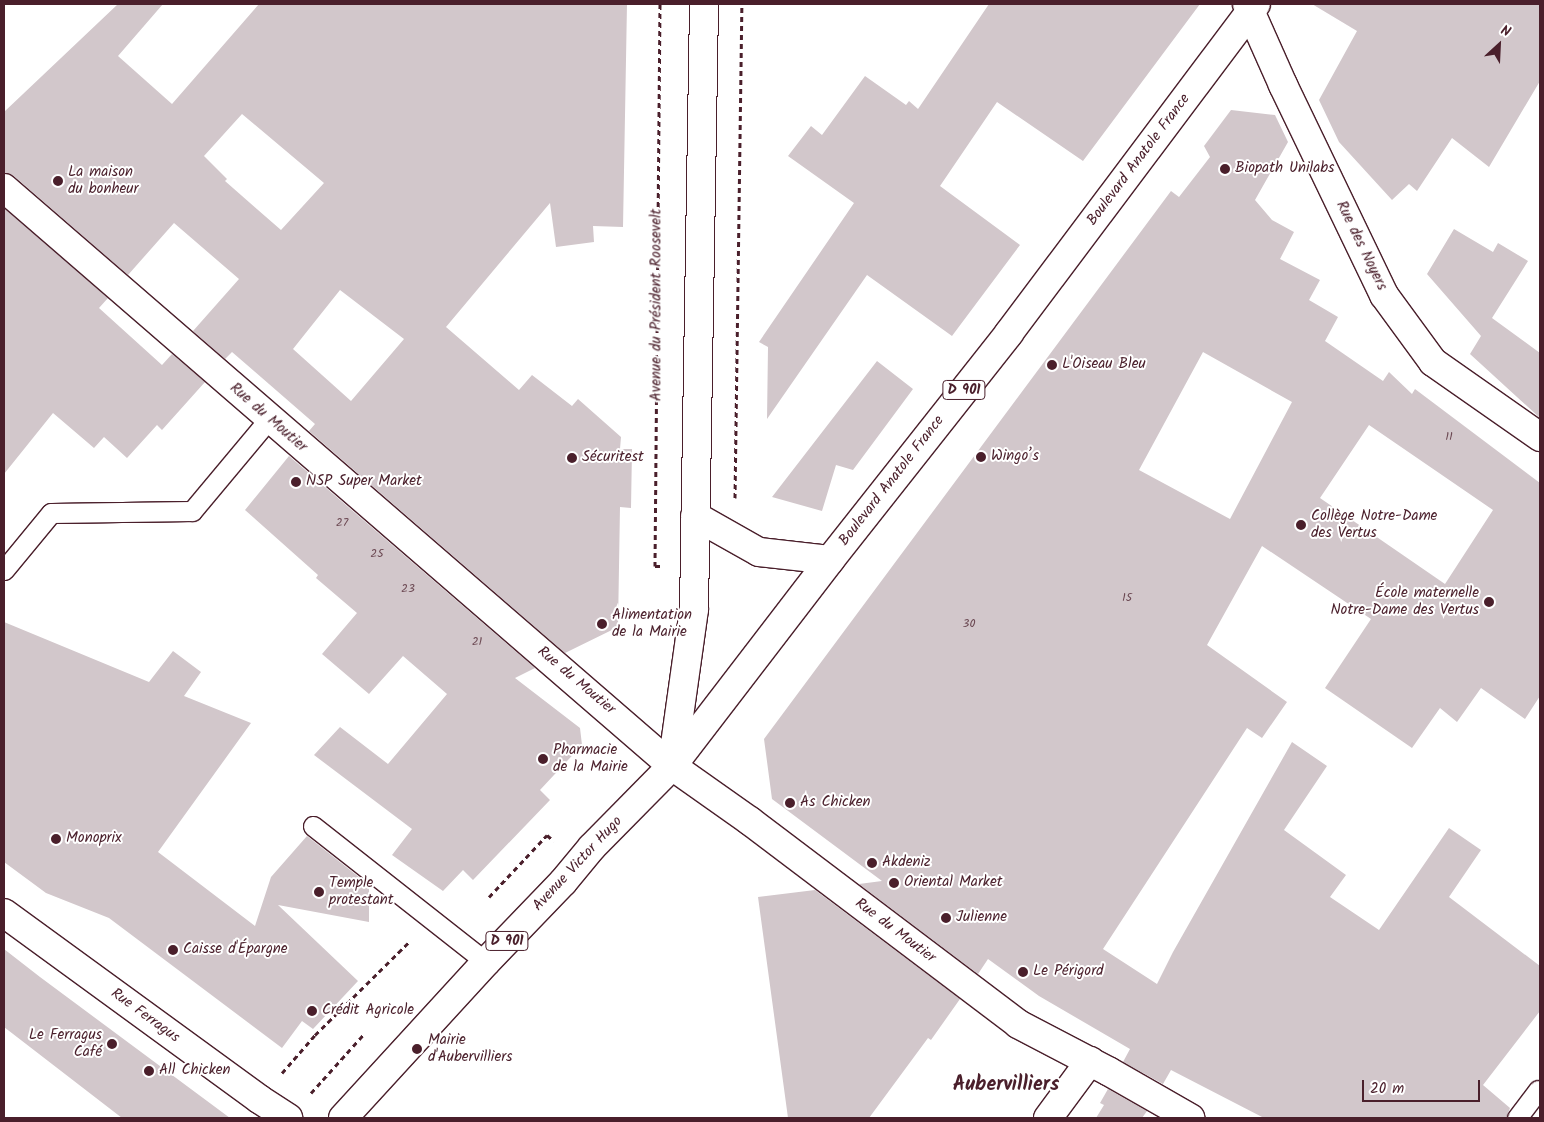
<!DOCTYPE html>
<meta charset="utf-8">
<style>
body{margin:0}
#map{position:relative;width:1544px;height:1122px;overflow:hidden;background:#fff;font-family:Kalam,sans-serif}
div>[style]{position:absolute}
.building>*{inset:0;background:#d2c7cb}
.path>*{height:3px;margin-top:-1.5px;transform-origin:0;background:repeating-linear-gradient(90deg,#4a1f2b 0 5px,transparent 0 9px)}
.roads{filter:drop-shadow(1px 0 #4a1f2b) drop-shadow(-1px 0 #4a1f2b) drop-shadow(0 1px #4a1f2b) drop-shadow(0 -1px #4a1f2b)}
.service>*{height:19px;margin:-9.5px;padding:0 9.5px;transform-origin:9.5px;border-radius:9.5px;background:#fff}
.pedestrian>*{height:28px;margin:-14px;padding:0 14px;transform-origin:14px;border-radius:14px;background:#fff}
.minor>*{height:28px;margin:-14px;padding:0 14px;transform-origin:14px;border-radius:14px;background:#fff}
.secondary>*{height:28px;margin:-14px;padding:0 14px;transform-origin:14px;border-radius:14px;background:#fff}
.primary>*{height:28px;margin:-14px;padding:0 14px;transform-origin:14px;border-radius:14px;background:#fff}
.dots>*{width:14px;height:14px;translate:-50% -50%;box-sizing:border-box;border:2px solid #fff;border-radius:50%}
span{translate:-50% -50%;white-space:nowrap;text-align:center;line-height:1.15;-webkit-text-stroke:4px #fff;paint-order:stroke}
.number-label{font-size:12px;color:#6c4953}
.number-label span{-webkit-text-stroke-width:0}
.shield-label span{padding:1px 4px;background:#fff;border:1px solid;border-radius:4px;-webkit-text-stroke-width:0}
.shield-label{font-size:14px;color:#4a1f2b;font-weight:700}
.street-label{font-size:15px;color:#4a1f2b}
.poi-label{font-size:15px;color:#4a1f2b}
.left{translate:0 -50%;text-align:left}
.right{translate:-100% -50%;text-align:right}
.district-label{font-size:20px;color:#4a1f2b;font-weight:700}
.frame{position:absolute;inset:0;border:5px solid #4a1f2b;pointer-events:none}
.north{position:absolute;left:1474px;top:20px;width:50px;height:50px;-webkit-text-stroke:4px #fff;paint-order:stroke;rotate:25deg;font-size:14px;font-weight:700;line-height:20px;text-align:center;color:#4a1f2b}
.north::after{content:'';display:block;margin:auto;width:18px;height:22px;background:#4a1f2b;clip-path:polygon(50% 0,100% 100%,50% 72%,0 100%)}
.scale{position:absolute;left:1362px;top:1080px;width:118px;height:22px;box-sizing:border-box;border:2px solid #4a1f2b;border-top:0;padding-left:6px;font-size:15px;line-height:18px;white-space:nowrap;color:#4a1f2b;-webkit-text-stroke:4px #fff;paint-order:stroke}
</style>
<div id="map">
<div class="building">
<i style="clip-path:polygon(evenodd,118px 4px,163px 4px,118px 56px,172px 104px,259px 4px,627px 4px,623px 227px,593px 226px,594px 242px,556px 247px,550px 203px,446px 327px,519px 390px,532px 375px,572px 406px,578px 399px,621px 437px,620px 449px,632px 449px,631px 508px,620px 507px,618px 627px,565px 653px,309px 431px,315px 424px,232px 352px,225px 359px,193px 331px,239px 279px,174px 223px,128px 275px,14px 176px,4px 173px,4px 112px,118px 4px,242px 114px,324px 183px,281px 230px,225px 181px,227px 179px,204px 156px,242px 114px,118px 4px,340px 290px,404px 339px,351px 401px,293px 349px,340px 290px)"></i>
<i style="clip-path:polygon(989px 4px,1200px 4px,1083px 161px,997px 102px,940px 186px,1020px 245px,952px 336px,867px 275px,767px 419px,768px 347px,759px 342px,854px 203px,788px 156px,811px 126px,822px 135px,865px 76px,906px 105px,909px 101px,918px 109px)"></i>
<i style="clip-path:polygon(1312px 4px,1540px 4px,1540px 81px,1489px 167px,1452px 138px,1417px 191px,1409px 184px,1392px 200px,1339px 142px,1319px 100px,1357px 31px)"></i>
<i style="clip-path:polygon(evenodd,1231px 110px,1275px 115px,1288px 142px,1255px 200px,1272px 220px,1294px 232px,1280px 259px,1320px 280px,1309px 300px,1338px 317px,1325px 341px,1383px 381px,1389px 372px,1412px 394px,1415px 389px,1540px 483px,1540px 696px,1525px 719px,1481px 688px,1457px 722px,1440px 708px,1412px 748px,1325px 688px,1371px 619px,1262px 546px,1207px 645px,1287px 702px,1262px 738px,1247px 728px,1103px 949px,1157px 984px,1173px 952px,1292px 742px,1327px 766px,1284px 830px,1346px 875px,1330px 897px,1379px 930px,1449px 828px,1481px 850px,1449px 897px,1540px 966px,1540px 1011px,1483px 1085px,1510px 1108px,1506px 1118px,1264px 1118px,1171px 1070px,1163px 1084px,1123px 1062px,1130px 1049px,1039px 996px,988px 959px,978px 974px,859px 884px,882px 881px,772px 799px,764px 739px,1171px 191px,1179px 197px,1210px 157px,1204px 146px,1231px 110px,1203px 352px,1292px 402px,1230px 519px,1139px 470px,1203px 352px,1231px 110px,1369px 425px,1493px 510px,1445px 584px,1320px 498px,1369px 425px)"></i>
<i style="clip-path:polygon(4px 208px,108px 298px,99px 308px,162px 365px,172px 354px,205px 382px,162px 430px,157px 425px,127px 458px,104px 437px,94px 448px,53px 413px,4px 474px)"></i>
<i style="clip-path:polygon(1454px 229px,1493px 252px,1498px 243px,1528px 261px,1492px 318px,1540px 353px,1540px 418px,1470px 354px,1481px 336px,1427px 274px)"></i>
<i style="clip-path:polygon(877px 361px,913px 389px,853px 470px,836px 465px,822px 511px,772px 497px)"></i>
<i style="clip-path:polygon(289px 456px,535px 668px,515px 678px,580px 728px,582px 745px,540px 790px,550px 800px,473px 880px,463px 870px,443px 891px,392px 855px,412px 829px,314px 755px,340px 727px,388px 764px,447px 694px,403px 656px,369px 694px,322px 654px,357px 613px,316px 578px,318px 575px,245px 510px)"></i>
<i style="clip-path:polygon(4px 622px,149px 682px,173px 651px,201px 672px,184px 696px,251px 723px,158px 852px,255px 926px,271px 877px,307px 836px,369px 885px,369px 922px,278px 905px,358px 981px,313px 1029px,302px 1021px,282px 1048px,109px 918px,46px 893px,4px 862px)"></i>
<i style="clip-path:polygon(815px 890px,960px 999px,931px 1040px,928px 1038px,869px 1118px,788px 1118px,758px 897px)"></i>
<i style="clip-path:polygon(4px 949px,40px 977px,230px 1118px,122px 1118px,4px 1027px)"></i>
<i style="clip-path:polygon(1108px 1089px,1147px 1111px,1142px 1118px,1096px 1118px,1104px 1105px,1100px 1103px)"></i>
</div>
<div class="path">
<i style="left:660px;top:4px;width:562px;rotate:90.51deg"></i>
<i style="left:655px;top:566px;width:5px"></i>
<i style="left:735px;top:498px;width:494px;rotate:-89.2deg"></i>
<i style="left:489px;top:897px;width:85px;rotate:-46.9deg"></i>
<i style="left:547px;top:835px;width:9px;rotate:41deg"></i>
<i style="left:282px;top:1073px;width:50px;rotate:-49deg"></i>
<i style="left:315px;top:1035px;width:134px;rotate:-44.7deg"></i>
<i style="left:311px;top:1093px;width:79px;rotate:-48.1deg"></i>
</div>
<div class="roads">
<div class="service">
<i style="left:4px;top:570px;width:74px;rotate:-50.5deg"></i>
<i style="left:51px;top:513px;width:141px;rotate:-0.8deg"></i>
<i style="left:192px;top:511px;width:120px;rotate:-50.1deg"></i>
<i style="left:313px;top:826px;width:220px;rotate:38.2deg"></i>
<i style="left:1517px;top:1118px;width:35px;rotate:-53deg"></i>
</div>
<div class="pedestrian">
<i style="left:672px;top:766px;width:95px;rotate:35.2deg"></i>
<i style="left:750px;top:821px;width:336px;rotate:37.1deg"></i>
<i style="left:1018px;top:1024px;width:102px;rotate:27.6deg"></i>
<i style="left:1048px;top:1118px;width:71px;rotate:-53.6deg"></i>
</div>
<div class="minor">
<i style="left:1247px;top:4px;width:89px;rotate:66deg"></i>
<i style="left:1283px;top:85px;width:233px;rotate:64.3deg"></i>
<i style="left:1384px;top:295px;width:83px;rotate:53.8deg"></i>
<i style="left:1433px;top:362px;width:131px;rotate:35deg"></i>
<i style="left:4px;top:913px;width:316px;rotate:36.1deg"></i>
<i style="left:259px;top:1099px;width:35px;rotate:33deg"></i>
<i style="left:1108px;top:1071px;width:95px;rotate:29.8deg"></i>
</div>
<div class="secondary">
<i style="left:4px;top:188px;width:883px;rotate:40.87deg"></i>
<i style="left:695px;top:516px;width:73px;rotate:29.4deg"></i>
<i style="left:759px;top:552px;width:71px;rotate:6.4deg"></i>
<i style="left:672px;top:766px;width:159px;rotate:-82deg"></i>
<i style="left:694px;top:609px;width:605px;rotate:-89.05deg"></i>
</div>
<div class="primary">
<i style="left:343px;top:1118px;width:212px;rotate:-47.5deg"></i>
<i style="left:486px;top:962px;width:111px;rotate:-46.1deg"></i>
<i style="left:563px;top:882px;width:45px;rotate:-50.4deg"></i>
<i style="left:592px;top:847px;width:114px;rotate:-45.4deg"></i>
<i style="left:672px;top:766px;width:260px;rotate:-52.5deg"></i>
<i style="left:830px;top:560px;width:289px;rotate:-51.7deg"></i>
<i style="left:1009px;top:333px;width:411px;rotate:-53.1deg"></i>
</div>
</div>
<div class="dots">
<i style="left:1225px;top:169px;background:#4a1f2b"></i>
<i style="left:58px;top:181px;background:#4a1f2b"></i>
<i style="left:1052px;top:365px;background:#4a1f2b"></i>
<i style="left:981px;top:457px;background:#4a1f2b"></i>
<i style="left:572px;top:458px;background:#4a1f2b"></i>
<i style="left:296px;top:482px;background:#4a1f2b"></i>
<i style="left:1301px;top:525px;background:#4a1f2b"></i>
<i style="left:1489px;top:602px;background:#4a1f2b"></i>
<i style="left:602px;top:624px;background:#4a1f2b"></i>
<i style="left:543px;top:759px;background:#4a1f2b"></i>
<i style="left:790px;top:803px;background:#4a1f2b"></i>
<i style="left:56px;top:839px;background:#4a1f2b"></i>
<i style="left:872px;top:863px;background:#4a1f2b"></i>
<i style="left:894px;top:883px;background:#4a1f2b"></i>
<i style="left:319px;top:892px;background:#4a1f2b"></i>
<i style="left:946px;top:918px;background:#4a1f2b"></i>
<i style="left:173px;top:950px;background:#4a1f2b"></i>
<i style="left:1023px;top:972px;background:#4a1f2b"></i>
<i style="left:312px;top:1011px;background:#4a1f2b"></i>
<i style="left:112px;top:1044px;background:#4a1f2b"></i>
<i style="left:417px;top:1049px;background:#4a1f2b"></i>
<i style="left:149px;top:1071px;background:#4a1f2b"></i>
</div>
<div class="number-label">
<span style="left:1449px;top:437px">11</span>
<span style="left:342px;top:523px">27</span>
<span style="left:377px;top:554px">25</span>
<span style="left:408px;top:589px">23</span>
<span style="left:1127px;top:598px">15</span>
<span style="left:969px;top:624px">30</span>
<span style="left:477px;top:642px">21</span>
</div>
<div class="shield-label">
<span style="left:964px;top:390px">D 901</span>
<span style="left:507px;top:941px">D 901</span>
</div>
<div class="street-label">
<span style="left:1139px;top:160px;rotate:-53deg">Boulevard Anatole France</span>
<span style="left:1361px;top:246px;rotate:64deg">Rue des Noyers</span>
<span style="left:657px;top:305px;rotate:-90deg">Avenue du Président Roosevelt</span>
<span style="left:268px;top:418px;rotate:41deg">Rue du Moutier</span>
<span style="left:892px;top:481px;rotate:-52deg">Boulevard Anatole France</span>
<span style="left:576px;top:681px;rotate:40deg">Rue du Moutier</span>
<span style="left:578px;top:864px;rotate:-47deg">Avenue Victor Hugo</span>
<span style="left:895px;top:931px;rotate:37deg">Rue du Moutier</span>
<span style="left:145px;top:1016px;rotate:36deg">Rue Ferragus</span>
</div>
<div class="poi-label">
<span class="left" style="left:1235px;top:169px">Biopath Unilabs</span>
<span class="left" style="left:68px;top:181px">La maison<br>du bonheur</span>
<span class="left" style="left:1062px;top:365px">L'Oiseau Bleu</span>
<span class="left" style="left:991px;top:457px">Wingo’s</span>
<span class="left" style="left:582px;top:458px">Sécuritest</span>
<span class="left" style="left:306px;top:482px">NSP Super Market</span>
<span class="left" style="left:1311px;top:525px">Collège Notre-Dame<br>des Vertus</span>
<span class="right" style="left:1479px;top:602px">École maternelle<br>Notre-Dame des Vertus</span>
<span class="left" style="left:612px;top:624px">Alimentation<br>de la Mairie</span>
<span class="left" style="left:553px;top:759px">Pharmacie<br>de la Mairie</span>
<span class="left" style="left:800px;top:803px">As Chicken</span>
<span class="left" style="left:66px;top:839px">Monoprix</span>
<span class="left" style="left:882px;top:863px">Akdeniz</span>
<span class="left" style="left:329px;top:892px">Temple<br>protestant</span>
<span class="left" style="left:904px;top:883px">Oriental Market</span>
<span class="left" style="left:956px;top:918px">Julienne</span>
<span class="left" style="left:183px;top:950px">Caisse d'Épargne</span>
<span class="left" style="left:1033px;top:972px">Le Périgord</span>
<span class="left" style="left:322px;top:1011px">Crédit Agricole</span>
<span class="right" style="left:102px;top:1044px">Le Ferragus<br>Café</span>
<span class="left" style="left:428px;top:1049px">Mairie<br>d'Aubervilliers</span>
<span class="left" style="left:159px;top:1071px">All Chicken</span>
</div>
<div class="district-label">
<span style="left:1006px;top:1085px">Aubervilliers</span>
</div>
<div class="frame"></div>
<div class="north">N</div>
<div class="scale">20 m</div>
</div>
